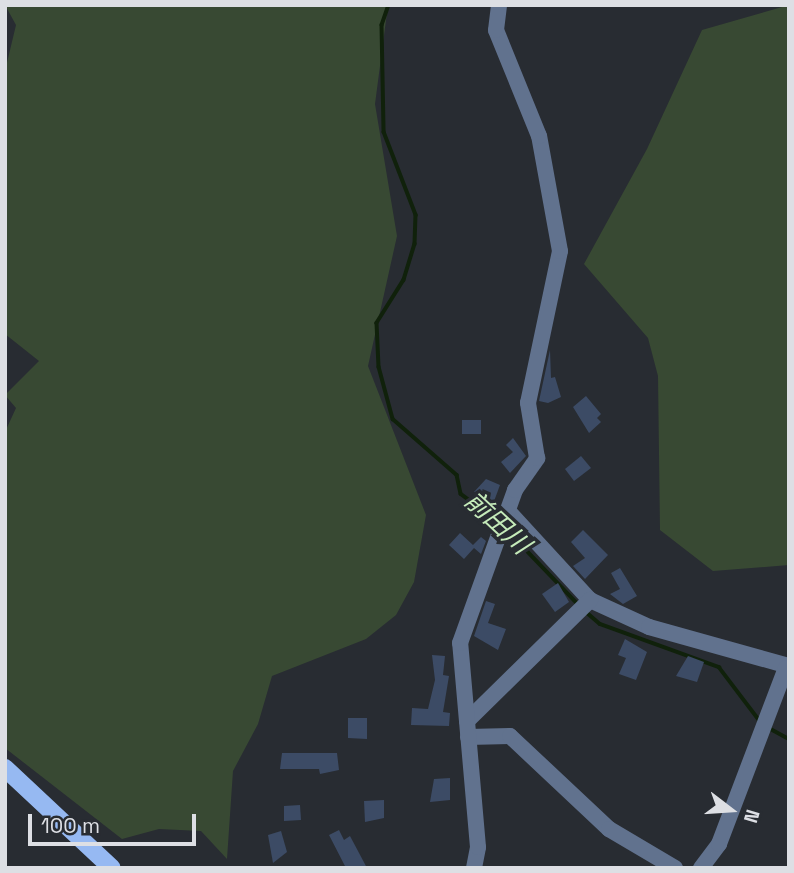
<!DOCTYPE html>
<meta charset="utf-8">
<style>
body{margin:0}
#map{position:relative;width:794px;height:873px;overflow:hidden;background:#282c32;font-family:"Space Grotesk","Noto Sans JP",sans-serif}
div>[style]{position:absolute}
.green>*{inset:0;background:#384933}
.stream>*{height:3.5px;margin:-1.75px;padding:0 1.75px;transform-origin:1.75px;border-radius:1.75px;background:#10210b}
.building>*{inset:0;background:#3c4b65}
.minor>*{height:16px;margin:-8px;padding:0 8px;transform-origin:8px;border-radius:8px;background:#61728e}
.major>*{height:18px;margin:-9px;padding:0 9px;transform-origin:9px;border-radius:9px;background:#96b9f2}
span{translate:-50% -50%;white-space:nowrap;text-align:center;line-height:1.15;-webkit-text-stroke:7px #282c32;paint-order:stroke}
.water-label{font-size:26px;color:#c5ebba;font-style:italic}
.frame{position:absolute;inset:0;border:7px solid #dddfe4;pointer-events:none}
.north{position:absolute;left:696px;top:775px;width:70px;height:70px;-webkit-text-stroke:5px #282c32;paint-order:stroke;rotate:107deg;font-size:19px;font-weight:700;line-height:28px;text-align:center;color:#dddfe4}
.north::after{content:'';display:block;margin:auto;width:24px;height:32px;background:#dddfe4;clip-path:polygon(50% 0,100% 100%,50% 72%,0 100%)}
.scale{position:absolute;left:28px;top:814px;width:168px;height:32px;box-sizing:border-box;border:4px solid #dddfe4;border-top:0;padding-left:9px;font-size:21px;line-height:24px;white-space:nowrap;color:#dddfe4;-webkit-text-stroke:5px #282c32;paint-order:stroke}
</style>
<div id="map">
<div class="green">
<i style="clip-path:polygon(5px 5px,388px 5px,375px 104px,397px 236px,368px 366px,426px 515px,414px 582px,396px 615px,366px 639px,272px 676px,258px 724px,233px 771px,227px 859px,201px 831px,159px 829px,122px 839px,5px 748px,5px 432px,16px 408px,5px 395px,39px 361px,5px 334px,5px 71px,16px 25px)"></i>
<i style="clip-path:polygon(789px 5px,789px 565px,713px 571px,660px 530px,658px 376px,648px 338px,584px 264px,647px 149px,702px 30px)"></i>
</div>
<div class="stream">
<i style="left:389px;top:5px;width:21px;rotate:109deg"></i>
<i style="left:382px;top:25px;width:107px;rotate:88.9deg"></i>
<i style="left:384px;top:132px;width:89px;rotate:68.9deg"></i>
<i style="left:416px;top:215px;width:29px;rotate:92deg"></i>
<i style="left:415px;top:244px;width:38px;rotate:107deg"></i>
<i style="left:404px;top:280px;width:51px;rotate:122.1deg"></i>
<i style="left:377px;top:323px;width:44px;rotate:87.4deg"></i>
<i style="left:379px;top:367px;width:54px;rotate:74.9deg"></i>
<i style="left:393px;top:419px;width:85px;rotate:41.2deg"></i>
<i style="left:457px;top:475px;width:19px;rotate:78deg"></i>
<i style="left:461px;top:494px;width:47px;rotate:36.4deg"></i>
<i style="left:507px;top:530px;width:104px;rotate:46.2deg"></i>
<i style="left:584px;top:610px;width:21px;rotate:41deg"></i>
<i style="left:600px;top:624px;width:127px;rotate:19.9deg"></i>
<i style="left:719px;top:667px;width:68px;rotate:52.8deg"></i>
<i style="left:769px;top:728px;width:23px;rotate:29deg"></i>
</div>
<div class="building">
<i style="clip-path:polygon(550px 350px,551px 378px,555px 377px,561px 397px,548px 403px,539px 401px)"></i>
<i style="clip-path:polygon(586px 396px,601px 414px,597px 418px,601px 422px,589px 433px,573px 407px)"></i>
<i style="clip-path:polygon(462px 420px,481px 420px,481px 434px,462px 434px)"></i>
<i style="clip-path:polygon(513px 438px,526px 456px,510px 473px,501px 462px,513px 452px,506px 445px)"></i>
<i style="clip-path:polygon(581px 456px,591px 468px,574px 481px,565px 469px)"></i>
<i style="clip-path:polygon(486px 479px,500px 485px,493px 504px,474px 492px)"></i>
<i style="clip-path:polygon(583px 530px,608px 555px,585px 579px,573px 566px,585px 558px,571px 542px)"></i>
<i style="clip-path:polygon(460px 533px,473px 545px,481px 537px,486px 541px,481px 554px,474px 548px,464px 559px,449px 545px)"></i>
<i style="clip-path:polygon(620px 568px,637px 596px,623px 604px,610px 594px,620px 589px,611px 573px)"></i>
<i style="clip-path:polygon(558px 583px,569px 602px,555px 612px,542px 594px)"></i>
<i style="clip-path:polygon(486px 601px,495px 604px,488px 623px,506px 629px,498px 650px,474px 636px)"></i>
<i style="clip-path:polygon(625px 639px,647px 652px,636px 680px,619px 674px,626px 658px,618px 655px)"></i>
<i style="clip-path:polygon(432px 655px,445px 656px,443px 675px,449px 676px,443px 712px,450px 713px,449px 726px,411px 725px,412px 708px,428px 709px,435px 680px)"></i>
<i style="clip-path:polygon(688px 656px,704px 662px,697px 682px,676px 676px)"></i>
<i style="clip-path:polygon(348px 718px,367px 718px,367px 739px,348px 738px)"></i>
<i style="clip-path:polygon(282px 753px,337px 753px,339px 770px,320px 774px,319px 769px,280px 769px)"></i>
<i style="clip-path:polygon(450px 778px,450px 800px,430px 802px,434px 779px)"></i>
<i style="clip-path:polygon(384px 800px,384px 818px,365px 822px,364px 801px)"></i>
<i style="clip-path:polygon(300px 805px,301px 820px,284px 821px,284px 806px)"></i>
<i style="clip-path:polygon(339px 830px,344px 840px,350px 836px,367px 868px,346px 868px,329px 835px)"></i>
<i style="clip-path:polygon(281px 831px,287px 852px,273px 863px,268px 835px)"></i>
</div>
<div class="minor">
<i style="left:510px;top:513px;width:118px;rotate:47.4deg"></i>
<i style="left:590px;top:600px;width:65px;rotate:24.6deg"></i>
<i style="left:649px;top:627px;width:145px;rotate:15.6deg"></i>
<i style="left:467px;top:721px;width:173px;rotate:-44.5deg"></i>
<i style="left:468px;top:737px;width:42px;rotate:-1.4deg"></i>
<i style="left:510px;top:736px;width:136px;rotate:43.2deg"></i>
<i style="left:609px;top:829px;width:77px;rotate:30.6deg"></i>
<i style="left:474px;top:868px;width:21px;rotate:-79deg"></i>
<i style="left:478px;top:847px;width:205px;rotate:-95deg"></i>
<i style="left:460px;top:643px;width:163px;rotate:-70.2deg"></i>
<i style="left:515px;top:490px;width:39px;rotate:-55deg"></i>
<i style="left:537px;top:458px;width:56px;rotate:-99.3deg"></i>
<i style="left:528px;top:403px;width:155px;rotate:-78.1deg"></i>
<i style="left:560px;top:251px;width:117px;rotate:-100.3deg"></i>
<i style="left:539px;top:136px;width:114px;rotate:-112.1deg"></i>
<i style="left:496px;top:30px;width:25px;rotate:-83deg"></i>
<i style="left:701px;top:868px;width:30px;rotate:-53deg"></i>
<i style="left:719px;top:844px;width:188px;rotate:-69.2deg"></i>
</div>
<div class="major">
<i style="left:5px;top:768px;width:146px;rotate:43.1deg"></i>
</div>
<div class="water-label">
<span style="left:497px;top:523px;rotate:43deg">前田川</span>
</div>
<div class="frame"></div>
<div class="north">N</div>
<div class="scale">100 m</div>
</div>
